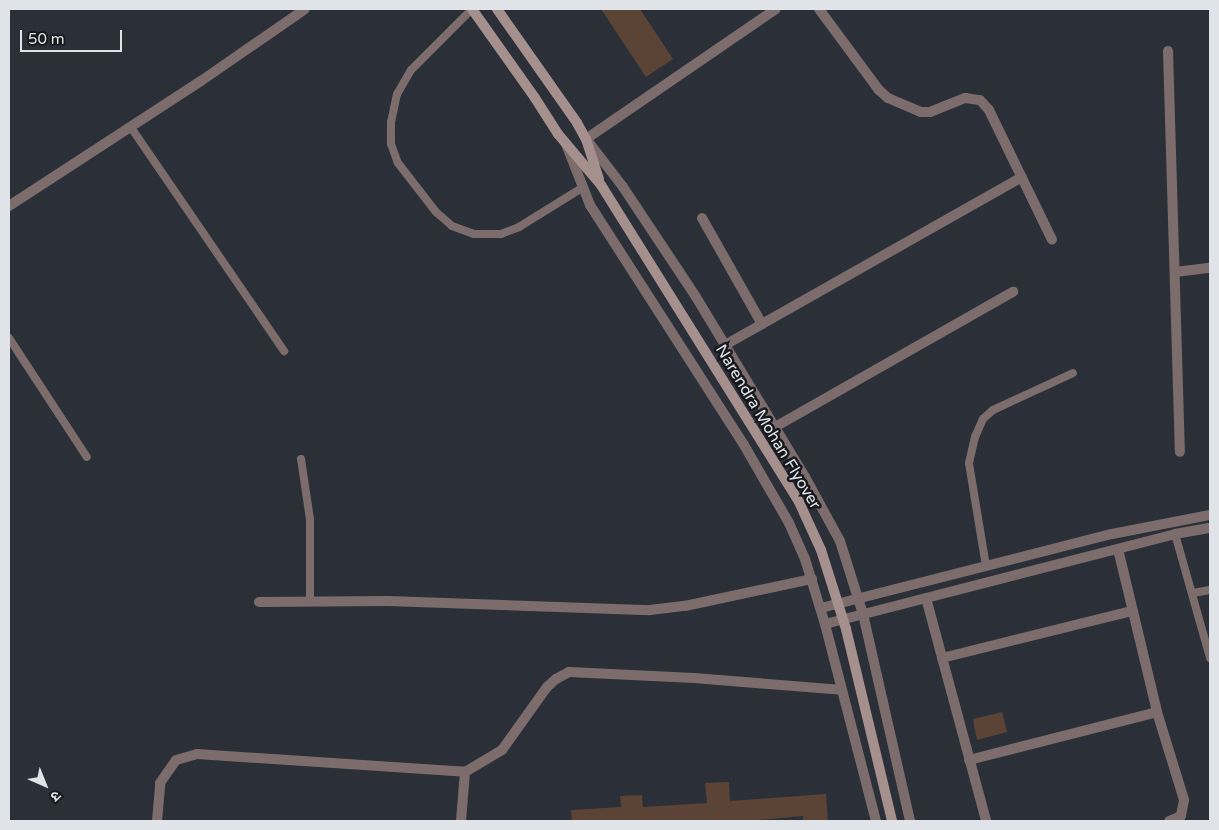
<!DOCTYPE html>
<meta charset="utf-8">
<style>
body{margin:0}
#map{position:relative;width:1219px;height:830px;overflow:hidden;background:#2b3038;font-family:"Varela Round","Noto Sans Devanagari",sans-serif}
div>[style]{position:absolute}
.building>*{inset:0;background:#5b4435}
.service>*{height:8px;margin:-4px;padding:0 4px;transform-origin:4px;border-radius:4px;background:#7c6d6c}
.minor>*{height:10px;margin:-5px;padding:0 5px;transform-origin:5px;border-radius:5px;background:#7c6d6c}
.tertiary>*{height:10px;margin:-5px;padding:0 5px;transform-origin:5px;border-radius:5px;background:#7c6d6c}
.secondary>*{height:10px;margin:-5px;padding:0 5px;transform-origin:5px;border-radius:5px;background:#a6908e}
.secondary-bridge>*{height:10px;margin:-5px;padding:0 5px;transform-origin:5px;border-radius:5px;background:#a6908e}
span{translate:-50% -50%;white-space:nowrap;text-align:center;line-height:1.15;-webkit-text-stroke:5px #16181c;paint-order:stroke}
.street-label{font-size:16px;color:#e0e3e8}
.frame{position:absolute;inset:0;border:10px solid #e0e3e8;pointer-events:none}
.north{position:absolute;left:20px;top:760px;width:50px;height:50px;-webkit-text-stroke:4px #16181c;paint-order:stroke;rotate:136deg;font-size:14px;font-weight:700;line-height:20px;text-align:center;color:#e0e3e8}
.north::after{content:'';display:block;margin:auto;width:18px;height:22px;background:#e0e3e8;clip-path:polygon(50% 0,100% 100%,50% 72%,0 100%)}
.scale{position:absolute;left:20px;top:30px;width:102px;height:22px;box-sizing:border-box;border:2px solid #e0e3e8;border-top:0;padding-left:6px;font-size:15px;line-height:18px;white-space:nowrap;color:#e0e3e8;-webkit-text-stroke:4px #16181c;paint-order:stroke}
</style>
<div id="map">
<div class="building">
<i style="clip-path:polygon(601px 9px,640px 9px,673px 59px,646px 77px)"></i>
<i style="clip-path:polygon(1002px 712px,1007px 732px,977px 740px,973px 719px)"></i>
<i style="clip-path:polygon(729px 782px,730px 801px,826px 794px,828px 821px,803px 821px,803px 816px,749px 821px,572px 821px,571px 810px,621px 807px,620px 796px,642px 795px,643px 807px,707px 803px,705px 783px)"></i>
</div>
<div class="service">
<i style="left:472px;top:9px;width:86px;rotate:135deg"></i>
<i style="left:411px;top:70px;width:28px;rotate:120deg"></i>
<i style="left:397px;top:94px;width:29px;rotate:102deg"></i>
<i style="left:391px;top:122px;width:22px;rotate:90deg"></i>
<i style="left:391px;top:144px;width:20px;rotate:70deg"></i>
<i style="left:398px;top:163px;width:62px;rotate:52.2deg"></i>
<i style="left:436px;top:212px;width:21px;rotate:41deg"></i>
<i style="left:452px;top:226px;width:23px;rotate:20deg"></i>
<i style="left:474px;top:234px;width:27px"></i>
<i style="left:501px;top:234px;width:19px;rotate:-21deg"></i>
<i style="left:519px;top:227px;width:74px;rotate:-31.8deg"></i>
<i style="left:130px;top:126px;width:273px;rotate:55.6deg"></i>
<i style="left:9px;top:338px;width:142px;rotate:56.8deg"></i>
<i style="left:301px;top:459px;width:61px;rotate:81.5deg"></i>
<i style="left:310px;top:519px;width:83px;rotate:90deg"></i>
<i style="left:1175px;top:534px;width:129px;rotate:74.2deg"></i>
<i style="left:986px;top:566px;width:104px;rotate:-99.4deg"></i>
<i style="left:969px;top:463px;width:27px;rotate:-77deg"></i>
<i style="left:975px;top:437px;width:20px;rotate:-66deg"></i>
<i style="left:983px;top:419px;width:13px;rotate:-42deg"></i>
<i style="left:993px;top:410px;width:88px;rotate:-24.8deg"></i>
<i style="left:1193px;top:593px;width:17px;rotate:-10deg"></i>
</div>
<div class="minor">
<i style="left:819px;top:9px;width:101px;rotate:53.5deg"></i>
<i style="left:879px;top:90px;width:12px;rotate:42deg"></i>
<i style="left:888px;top:98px;width:36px;rotate:23deg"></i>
<i style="left:921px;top:112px;width:9px"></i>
<i style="left:930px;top:112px;width:38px;rotate:-22deg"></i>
<i style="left:965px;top:98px;width:15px;rotate:8deg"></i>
<i style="left:980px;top:100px;width:13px;rotate:48deg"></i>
<i style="left:989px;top:110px;width:144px;rotate:64.1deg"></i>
<i style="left:1168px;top:51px;width:401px;rotate:88.3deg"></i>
<i style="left:586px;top:139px;width:230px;rotate:-34.4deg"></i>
<i style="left:9px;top:206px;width:229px;rotate:-33.1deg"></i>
<i style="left:201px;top:81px;width:126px;rotate:-34.7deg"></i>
<i style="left:702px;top:218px;width:122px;rotate:60.5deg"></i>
<i style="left:1175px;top:272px;width:35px;rotate:-7deg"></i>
<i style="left:725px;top:345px;width:341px;rotate:-29.5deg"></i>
<i style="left:775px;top:427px;width:274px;rotate:-29.6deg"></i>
<i style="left:1118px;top:549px;width:168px;rotate:76.5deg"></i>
<i style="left:1157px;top:712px;width:92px;rotate:72.9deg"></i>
<i style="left:1184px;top:800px;width:16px;rotate:101deg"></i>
<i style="left:1181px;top:816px;width:13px;rotate:157deg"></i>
<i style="left:926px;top:598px;width:231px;rotate:74.9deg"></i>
<i style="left:259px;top:602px;width:129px;rotate:-0.4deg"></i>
<i style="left:388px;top:601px;width:262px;rotate:2deg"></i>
<i style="left:650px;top:610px;width:35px;rotate:-7deg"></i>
<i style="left:685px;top:606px;width:130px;rotate:-12deg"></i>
<i style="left:863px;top:614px;width:212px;rotate:77.2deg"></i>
<i style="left:825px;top:624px;width:203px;rotate:75.5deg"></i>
<i style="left:942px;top:658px;width:196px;rotate:-13.9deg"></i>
<i style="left:969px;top:760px;width:194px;rotate:-14.3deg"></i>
<i style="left:465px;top:772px;width:43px;rotate:-30.7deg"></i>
<i style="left:502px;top:750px;width:77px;rotate:-54.5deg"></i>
<i style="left:547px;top:687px;width:12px;rotate:-42deg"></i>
<i style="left:556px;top:679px;width:15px;rotate:-28deg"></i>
<i style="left:569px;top:672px;width:125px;rotate:2.7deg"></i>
<i style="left:694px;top:678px;width:148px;rotate:4.6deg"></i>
<i style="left:157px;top:821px;width:38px;rotate:-85deg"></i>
<i style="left:160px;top:783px;width:28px;rotate:-55deg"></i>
<i style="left:176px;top:760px;width:22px;rotate:-16deg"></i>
<i style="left:197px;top:754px;width:269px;rotate:3.8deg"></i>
<i style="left:465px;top:772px;width:49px;rotate:94.7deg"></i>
</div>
<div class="tertiary">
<i style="left:587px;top:140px;width:59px;rotate:52.5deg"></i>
<i style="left:623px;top:187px;width:132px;rotate:56.4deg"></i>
<i style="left:696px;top:297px;width:210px;rotate:58.8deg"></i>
<i style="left:805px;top:477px;width:73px;rotate:61.3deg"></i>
<i style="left:840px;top:541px;width:77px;rotate:72.5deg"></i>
<i style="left:566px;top:144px;width:66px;rotate:68.5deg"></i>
<i style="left:590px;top:205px;width:285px;rotate:57.3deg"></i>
<i style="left:744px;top:445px;width:90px;rotate:60deg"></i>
<i style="left:789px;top:523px;width:39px;rotate:66deg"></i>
<i style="left:805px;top:559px;width:68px;rotate:72.9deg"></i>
<i style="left:825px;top:624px;width:361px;rotate:-14.4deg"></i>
<i style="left:1175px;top:534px;width:36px;rotate:-10deg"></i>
<i style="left:821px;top:608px;width:300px;rotate:-14.3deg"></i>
<i style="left:1112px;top:534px;width:100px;rotate:-11deg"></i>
</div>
<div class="secondary">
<i style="left:472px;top:9px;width:109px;rotate:54.7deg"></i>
<i style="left:535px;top:98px;width:43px;rotate:57.4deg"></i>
<i style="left:558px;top:134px;width:67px;rotate:49.9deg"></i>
<i style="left:601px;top:185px;width:374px;rotate:58deg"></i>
<i style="left:799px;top:502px;width:53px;rotate:65.4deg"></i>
<i style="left:497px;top:9px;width:139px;rotate:54.9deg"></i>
<i style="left:577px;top:123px;width:18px;rotate:61deg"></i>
<i style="left:586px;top:139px;width:42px;rotate:72deg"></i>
</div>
<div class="secondary-bridge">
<i style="left:821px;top:550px;width:83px;rotate:72.4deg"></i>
<i style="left:846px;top:629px;width:197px;rotate:76.5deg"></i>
</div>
<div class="street-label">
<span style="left:768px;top:427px;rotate:59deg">Narendra Mohan Flyover</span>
</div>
<div class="frame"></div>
<div class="north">उ</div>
<div class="scale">50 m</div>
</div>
